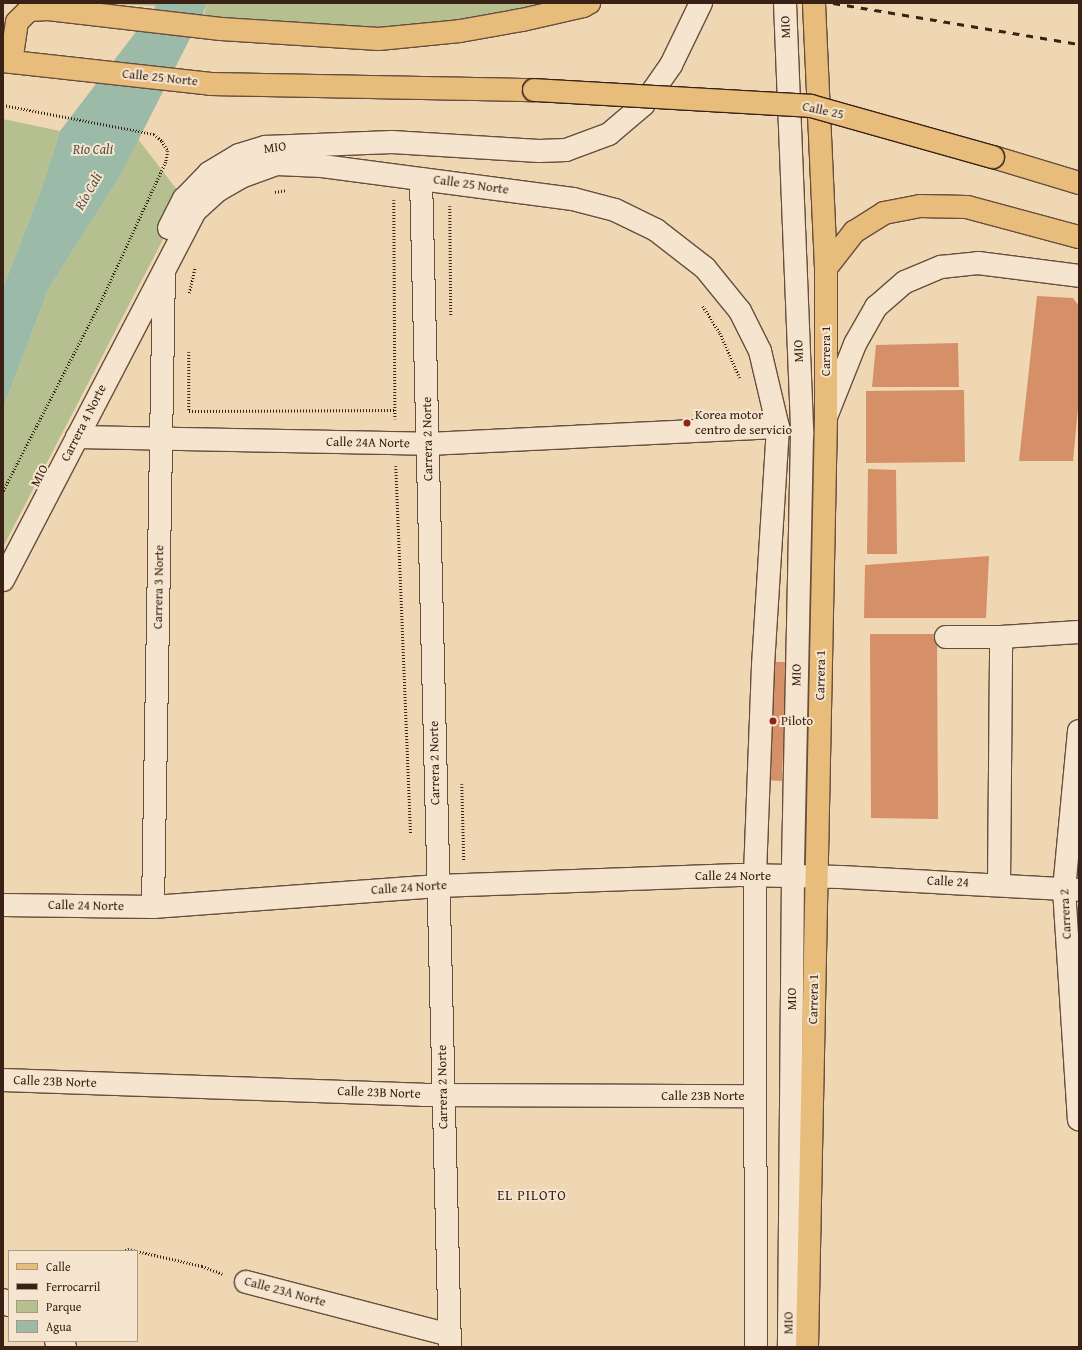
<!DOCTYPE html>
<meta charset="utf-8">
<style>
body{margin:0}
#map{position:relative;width:1082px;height:1350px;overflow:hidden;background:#f0d7b3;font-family:"Gentium Book Plus",serif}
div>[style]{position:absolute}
.green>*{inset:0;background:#b5bf90}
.water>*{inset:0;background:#9bbaa8}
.building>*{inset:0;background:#d69067}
.path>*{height:2.5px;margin-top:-1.25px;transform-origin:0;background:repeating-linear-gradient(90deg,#392116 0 1px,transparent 0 3px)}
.roads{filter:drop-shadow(1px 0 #674e3d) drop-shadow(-1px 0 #674e3d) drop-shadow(0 1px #674e3d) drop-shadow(0 -1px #674e3d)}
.minor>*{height:22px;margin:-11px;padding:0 11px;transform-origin:11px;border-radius:11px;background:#f5e5ce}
.major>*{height:22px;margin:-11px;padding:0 11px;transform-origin:11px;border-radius:11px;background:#e8bc7a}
.rail>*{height:3px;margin-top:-1.5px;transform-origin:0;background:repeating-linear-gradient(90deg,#392116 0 7px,transparent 0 14px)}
.bridges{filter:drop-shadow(1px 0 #392116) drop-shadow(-1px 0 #392116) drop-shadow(0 1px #392116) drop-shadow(0 -1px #392116)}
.major-bridge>*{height:22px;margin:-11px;padding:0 11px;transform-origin:11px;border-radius:11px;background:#e8bc7a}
.dots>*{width:11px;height:11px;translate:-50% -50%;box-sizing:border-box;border:2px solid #f5e5ce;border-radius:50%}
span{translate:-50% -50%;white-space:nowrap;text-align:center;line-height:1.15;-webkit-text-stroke:4px #f5e5ce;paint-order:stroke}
.street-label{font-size:13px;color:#392116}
.poi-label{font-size:13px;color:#392116}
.left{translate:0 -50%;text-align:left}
.water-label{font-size:14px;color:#564f42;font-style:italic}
.neighbourhood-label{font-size:14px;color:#392116;letter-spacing:1px}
.frame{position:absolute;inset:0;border:4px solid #392116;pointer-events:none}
.legend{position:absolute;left:8px;top:1250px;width:130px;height:92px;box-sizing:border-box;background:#f5e5ce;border:1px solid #aa9784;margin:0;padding:5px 7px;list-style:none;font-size:12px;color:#392116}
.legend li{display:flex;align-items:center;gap:8px;height:20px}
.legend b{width:20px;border:1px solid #aa9784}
</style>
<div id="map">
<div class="green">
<i style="clip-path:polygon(87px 3px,158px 3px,157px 6px)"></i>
<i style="clip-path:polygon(208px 3px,589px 3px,379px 39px,202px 19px)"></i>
<i style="clip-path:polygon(3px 119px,60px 131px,41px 190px,3px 287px)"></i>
<i style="clip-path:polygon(138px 139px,184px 199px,3px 547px,3px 409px,48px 290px,119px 178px)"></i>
</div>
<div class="water">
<i style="clip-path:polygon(158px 3px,208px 3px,119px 178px,48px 290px,3px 409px,3px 287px,41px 190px,60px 131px)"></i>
</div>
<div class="building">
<i style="clip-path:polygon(1037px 296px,1073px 298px,1079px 306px,1079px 398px,1073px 461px,1019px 461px)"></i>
<i style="clip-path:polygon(958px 343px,959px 387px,872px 387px,876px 345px)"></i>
<i style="clip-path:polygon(964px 390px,965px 462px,866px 463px,866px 391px)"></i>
<i style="clip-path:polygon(868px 469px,896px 470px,897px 554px,867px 554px)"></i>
<i style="clip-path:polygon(989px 556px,986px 618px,864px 618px,865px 565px)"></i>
<i style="clip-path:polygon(870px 634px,937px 634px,938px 819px,871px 818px)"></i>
<i style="clip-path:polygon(765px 662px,786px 662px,782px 781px,761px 780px)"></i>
</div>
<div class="path">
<i style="left:3px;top:105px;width:154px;rotate:10.9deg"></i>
<i style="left:154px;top:134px;width:11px;rotate:41deg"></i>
<i style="left:162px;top:141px;width:12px;rotate:59deg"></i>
<i style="left:168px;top:151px;width:11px;rotate:100deg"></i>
<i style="left:166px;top:162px;width:150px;rotate:114.9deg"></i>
<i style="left:103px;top:298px;width:218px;rotate:117.3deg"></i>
<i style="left:275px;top:192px;width:12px;rotate:-9deg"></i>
<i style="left:394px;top:200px;width:219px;rotate:89.7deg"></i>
<i style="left:450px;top:206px;width:109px;rotate:89.5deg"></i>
<i style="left:189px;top:293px;width:27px;rotate:-77deg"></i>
<i style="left:703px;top:306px;width:32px;rotate:58deg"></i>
<i style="left:720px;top:333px;width:49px;rotate:66deg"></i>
<i style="left:189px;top:352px;width:59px;rotate:90deg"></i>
<i style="left:189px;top:411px;width:206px;rotate:-0.3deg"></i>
<i style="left:396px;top:466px;width:367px;rotate:87.7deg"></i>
<i style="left:462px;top:784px;width:77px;rotate:88.5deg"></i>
<i style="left:122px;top:1251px;width:6px;rotate:-18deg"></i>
<i style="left:128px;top:1249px;width:76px;rotate:12.9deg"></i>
<i style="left:202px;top:1266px;width:22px;rotate:21deg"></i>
</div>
<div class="roads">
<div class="minor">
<i style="left:785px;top:3px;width:432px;rotate:87.7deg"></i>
<i style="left:802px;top:435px;width:441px;rotate:91.2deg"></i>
<i style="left:793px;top:876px;width:471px;rotate:90.5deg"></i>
<i style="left:421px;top:179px;width:1168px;rotate:88.58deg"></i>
<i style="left:169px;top:228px;width:33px;rotate:-63deg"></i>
<i style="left:184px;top:199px;width:36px;rotate:-46deg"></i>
<i style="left:209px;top:173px;width:35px;rotate:-31deg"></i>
<i style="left:239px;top:155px;width:28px;rotate:-17deg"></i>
<i style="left:266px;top:147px;width:126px;rotate:-2.3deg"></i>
<i style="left:392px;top:142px;width:147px;rotate:3.5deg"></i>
<i style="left:539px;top:151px;width:27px;rotate:-2deg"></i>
<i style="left:566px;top:150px;width:46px;rotate:-20.4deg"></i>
<i style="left:609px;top:134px;width:45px;rotate:-40.5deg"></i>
<i style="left:643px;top:105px;width:49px;rotate:-55deg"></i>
<i style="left:671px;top:65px;width:69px;rotate:-64.2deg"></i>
<i style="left:826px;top:417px;width:79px;rotate:-68.3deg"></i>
<i style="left:855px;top:344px;width:43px;rotate:-60.4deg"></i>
<i style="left:876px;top:307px;width:38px;rotate:-41deg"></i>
<i style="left:905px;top:282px;width:39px;rotate:-23deg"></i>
<i style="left:941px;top:267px;width:37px;rotate:-6deg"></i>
<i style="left:978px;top:263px;width:102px;rotate:7.3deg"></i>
<i style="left:77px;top:437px;width:351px;rotate:1.1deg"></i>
<i style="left:428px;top:444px;width:350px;rotate:-2.8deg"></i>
<i style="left:3px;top:580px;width:416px;rotate:-62.5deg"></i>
<i style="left:195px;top:211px;width:30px;rotate:-42deg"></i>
<i style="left:217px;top:191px;width:28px;rotate:-30deg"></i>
<i style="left:241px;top:177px;width:38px;rotate:-20deg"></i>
<i style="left:277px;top:164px;width:45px;rotate:2.5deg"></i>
<i style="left:322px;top:166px;width:253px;rotate:7.5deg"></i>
<i style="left:573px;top:199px;width:43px;rotate:14.7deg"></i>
<i style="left:615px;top:210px;width:46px;rotate:26deg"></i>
<i style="left:656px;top:230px;width:62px;rotate:37.8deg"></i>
<i style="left:705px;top:268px;width:55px;rotate:50.9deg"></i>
<i style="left:740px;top:311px;width:45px;rotate:63.4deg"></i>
<i style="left:760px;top:351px;width:78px;rotate:76.7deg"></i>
<i style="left:778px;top:427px;width:239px;rotate:93.6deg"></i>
<i style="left:763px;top:666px;width:209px;rotate:92.2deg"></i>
<i style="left:755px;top:875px;width:472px;rotate:89.9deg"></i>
<i style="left:946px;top:637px;width:55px"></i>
<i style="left:1001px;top:637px;width:78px;rotate:-3.7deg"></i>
<i style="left:1079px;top:731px;width:159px;rotate:95.4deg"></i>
<i style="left:1064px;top:889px;width:231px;rotate:86.3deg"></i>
<i style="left:999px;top:885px;width:248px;rotate:-89.5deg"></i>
<i style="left:3px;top:905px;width:150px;rotate:0.8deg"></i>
<i style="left:153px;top:907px;width:286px;rotate:-4.2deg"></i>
<i style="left:438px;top:886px;width:301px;rotate:-2.1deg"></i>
<i style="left:739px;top:875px;width:102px;rotate:1.1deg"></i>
<i style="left:841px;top:877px;width:238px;rotate:3.1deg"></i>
<i style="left:153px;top:907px;width:635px;rotate:-89.01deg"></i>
<i style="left:3px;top:1080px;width:420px;rotate:2deg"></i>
<i style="left:423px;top:1095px;width:332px;rotate:0.2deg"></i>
<i style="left:246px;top:1282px;width:210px;rotate:14.6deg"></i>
<i style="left:3px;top:1300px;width:8px;rotate:40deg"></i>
<i style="left:56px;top:1341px;width:11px;rotate:34deg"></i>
</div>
<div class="major">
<i style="left:3px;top:61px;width:209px;rotate:6.3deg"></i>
<i style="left:211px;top:84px;width:323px;rotate:1.1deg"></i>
<i style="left:11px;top:62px;width:40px;rotate:-81.5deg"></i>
<i style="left:17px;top:22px;width:17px;rotate:-45deg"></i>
<i style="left:29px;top:10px;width:19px;rotate:-3deg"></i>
<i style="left:48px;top:9px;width:174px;rotate:6.6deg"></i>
<i style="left:221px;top:29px;width:158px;rotate:3.6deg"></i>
<i style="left:379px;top:39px;width:81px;rotate:-5.6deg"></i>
<i style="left:460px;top:31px;width:63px;rotate:-10.1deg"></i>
<i style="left:522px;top:20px;width:63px;rotate:-12.9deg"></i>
<i style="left:583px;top:6px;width:7px;rotate:-27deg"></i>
<i style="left:993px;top:157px;width:90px;rotate:16.8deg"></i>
<i style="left:826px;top:268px;width:46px;rotate:-52.1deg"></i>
<i style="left:854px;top:232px;width:36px;rotate:-32deg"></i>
<i style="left:884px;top:213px;width:37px;rotate:-11deg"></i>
<i style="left:920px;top:206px;width:47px;rotate:1.2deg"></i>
<i style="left:967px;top:207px;width:116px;rotate:15deg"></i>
<i style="left:807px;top:1347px;width:930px;rotate:-88.83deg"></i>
<i style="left:826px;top:417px;width:149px;rotate:-90deg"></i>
<i style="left:826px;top:268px;width:265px;rotate:-92.6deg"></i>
</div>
</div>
<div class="rail">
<i style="left:833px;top:3px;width:249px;rotate:9.5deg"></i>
</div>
<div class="bridges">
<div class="major-bridge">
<i style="left:534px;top:90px;width:277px;rotate:3.3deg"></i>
<i style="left:811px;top:106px;width:189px;rotate:15.7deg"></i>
</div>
</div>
<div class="dots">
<i style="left:687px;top:423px;background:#8f2418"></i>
<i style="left:773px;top:721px;background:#8f2418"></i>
</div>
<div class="street-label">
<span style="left:786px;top:27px;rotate:-92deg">MIO</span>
<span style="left:160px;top:78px;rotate:6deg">Calle 25 Norte</span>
<span style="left:823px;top:111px;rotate:12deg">Calle 25</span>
<span style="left:275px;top:148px;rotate:-7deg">MIO</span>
<span style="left:471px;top:185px;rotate:8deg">Calle 25 Norte</span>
<span style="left:799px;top:351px;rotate:-92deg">MIO</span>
<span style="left:826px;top:351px;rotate:-90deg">Carrera 1</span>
<span style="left:84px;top:423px;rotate:-63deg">Carrera 4 Norte</span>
<span style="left:428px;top:439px;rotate:-91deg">Carrera 2 Norte</span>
<span style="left:368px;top:443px;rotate:1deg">Calle 24A Norte</span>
<span style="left:40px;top:476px;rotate:-63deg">MIO</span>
<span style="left:159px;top:587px;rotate:-89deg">Carrera 3 Norte</span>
<span style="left:797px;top:675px;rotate:-89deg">MIO</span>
<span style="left:821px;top:675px;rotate:-89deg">Carrera 1</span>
<span style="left:435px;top:763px;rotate:-91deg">Carrera 2 Norte</span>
<span style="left:733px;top:876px">Calle 24 Norte</span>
<span style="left:948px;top:882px;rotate:3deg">Calle 24</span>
<span style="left:409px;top:888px;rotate:-4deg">Calle 24 Norte</span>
<span style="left:86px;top:906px;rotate:1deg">Calle 24 Norte</span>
<span style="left:1066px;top:914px;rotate:-93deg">Carrera 2</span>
<span style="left:792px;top:999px;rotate:-90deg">MIO</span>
<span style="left:814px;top:999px;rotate:-89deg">Carrera 1</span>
<span style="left:55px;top:1082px;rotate:2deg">Calle 23B Norte</span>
<span style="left:443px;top:1087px;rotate:-91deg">Carrera 2 Norte</span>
<span style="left:379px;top:1093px;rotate:2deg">Calle 23B Norte</span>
<span style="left:703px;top:1096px">Calle 23B Norte</span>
<span style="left:285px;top:1292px;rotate:15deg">Calle 23A Norte</span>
<span style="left:789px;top:1323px;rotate:-90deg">MIO</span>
</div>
<div class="poi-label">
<span class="left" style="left:695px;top:423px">Korea motor<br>centro de servicio</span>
<span class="left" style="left:781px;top:721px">Piloto</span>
</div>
<div class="water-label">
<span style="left:93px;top:149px">Rio Cali</span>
<span style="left:88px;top:191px;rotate:-60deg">Río Cali</span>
</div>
<div class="neighbourhood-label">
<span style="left:532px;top:1195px">EL PILOTO</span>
</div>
<div class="frame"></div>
<ul class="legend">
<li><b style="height:5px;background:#e8bc7a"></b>Calle</li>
<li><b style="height:5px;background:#392116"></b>Ferrocarril</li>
<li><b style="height:11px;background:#b5bf90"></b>Parque</li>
<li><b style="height:11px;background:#9bbaa8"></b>Agua</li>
</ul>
</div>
